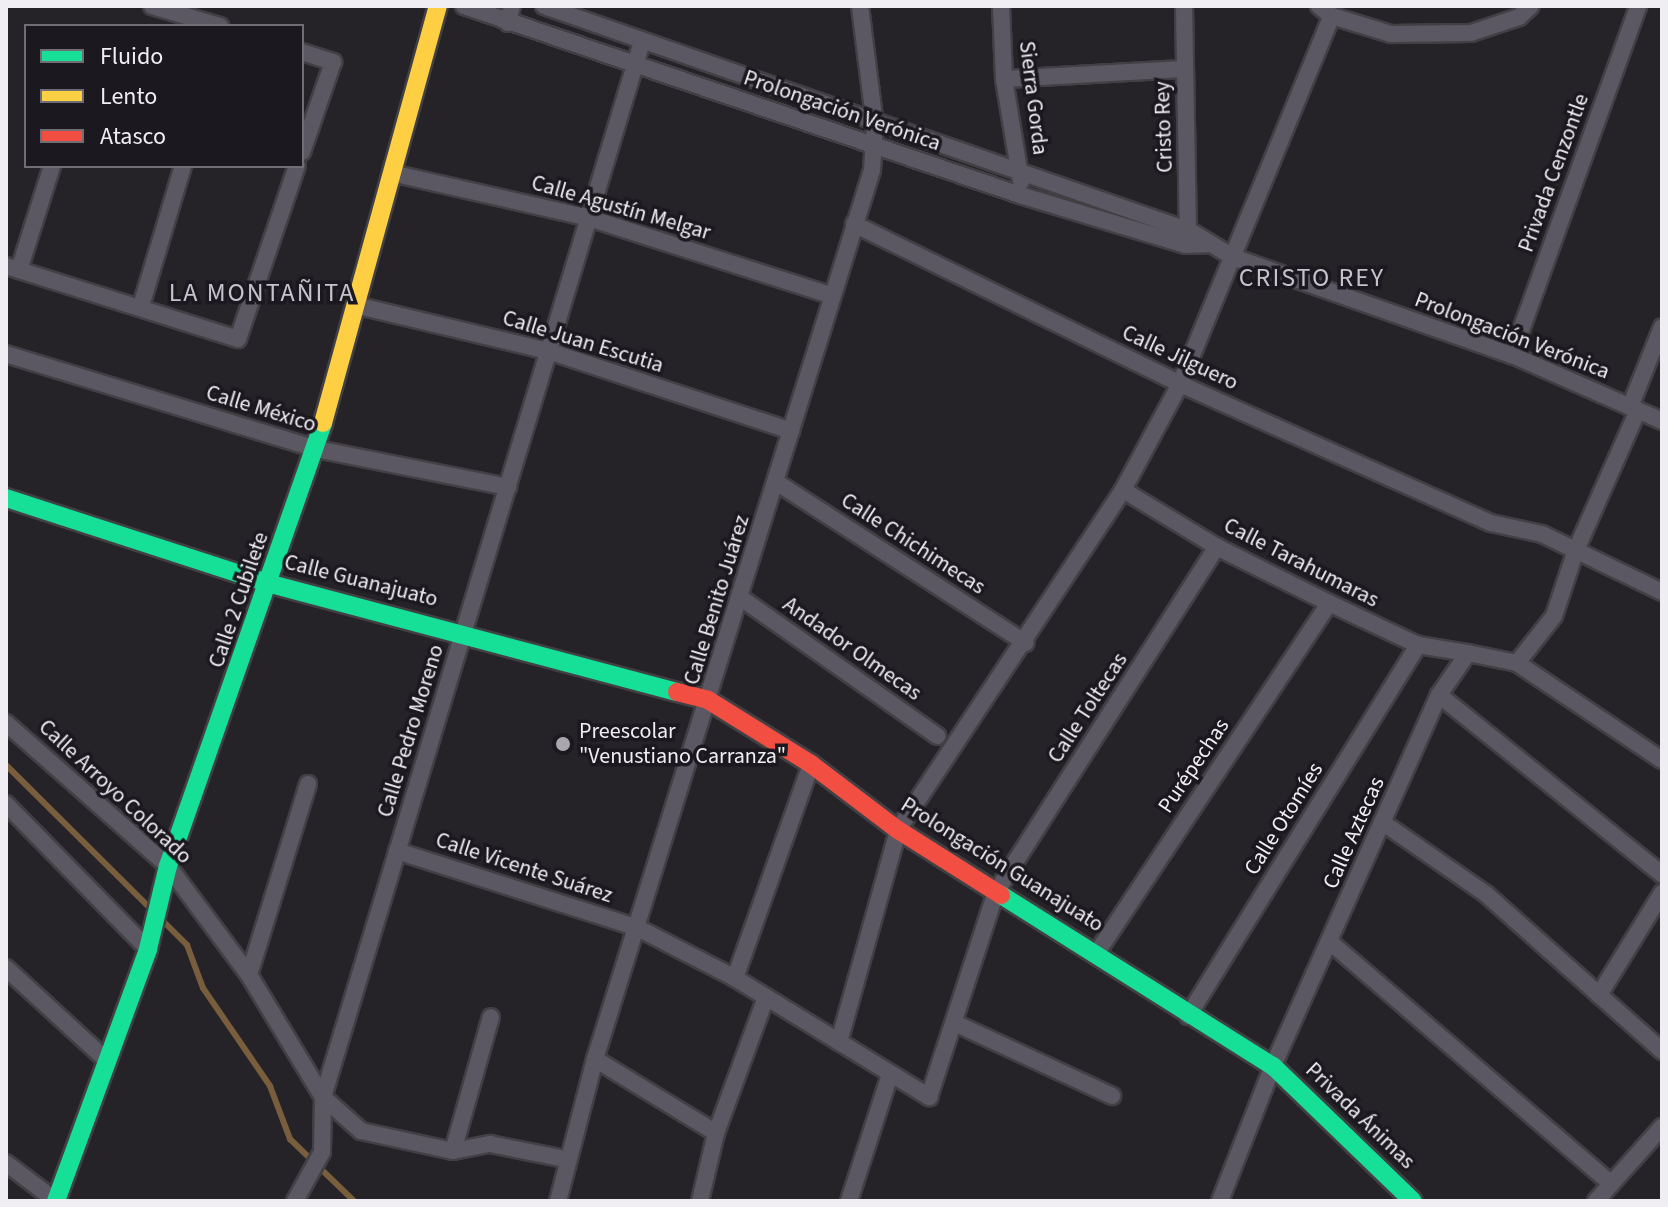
<!DOCTYPE html>
<meta charset="utf-8">
<style>
body{margin:0}
#map{position:relative;width:1668px;height:1207px;overflow:hidden;background:#252328;font-family:"Source Sans 3",sans-serif}
div>[style]{position:absolute}
.stream>*{height:6px;margin:-3px;padding:0 3px;transform-origin:3px;border-radius:3px;background:#785e3c}
.roads{filter:drop-shadow(2px 0 #414044) drop-shadow(-2px 0 #414044) drop-shadow(0 2px #414044) drop-shadow(0 -2px #414044)}
.street>*{height:16px;margin:-8px;padding:0 8px;transform-origin:8px;border-radius:8px;background:#5b5864}
.fast>*{height:18px;margin:-9px;padding:0 9px;transform-origin:9px;border-radius:9px;background:#16e098}
.slow>*{height:18px;margin:-9px;padding:0 9px;transform-origin:9px;border-radius:9px;background:#ffcf43}
.jam>*{height:18px;margin:-9px;padding:0 9px;transform-origin:9px;border-radius:9px;background:#f24e42}
.dots>*{width:22px;height:22px;translate:-50% -50%;box-sizing:border-box;border:4px solid #1b191f;border-radius:50%}
span{translate:-50% -50%;white-space:nowrap;text-align:center;line-height:1.15;-webkit-text-stroke:7px #1b191f;paint-order:stroke}
.street-label{font-size:22px;color:#f0eef3}
.poi-label{font-size:22px;color:#f0eef3}
.left{translate:0 -50%;text-align:left}
.quarter-label{font-size:26px;color:#c5c2cc;letter-spacing:2px}
.frame{position:absolute;inset:0;border:8px solid #f0eef3;pointer-events:none}
.legend{position:absolute;left:24px;top:24px;width:280px;height:144px;box-sizing:border-box;background:#1b191f;border:2px solid #706e74;margin:0;padding:10px 14px;list-style:none;font-size:24px;color:#f0eef3}
.legend li{display:flex;align-items:center;gap:16px;height:40px}
.legend b{width:40px;border:2px solid #706e74}
</style>
<div id="map">
<div class="stream">
<i style="left:6px;top:765px;width:203px;rotate:44.8deg"></i>
<i style="left:161px;top:919px;width:37px;rotate:45deg"></i>
<i style="left:187px;top:945px;width:46px;rotate:69.6deg"></i>
<i style="left:203px;top:988px;width:119px;rotate:55.6deg"></i>
<i style="left:270px;top:1086px;width:57px;rotate:69.3deg"></i>
<i style="left:290px;top:1139px;width:89px;rotate:44.1deg"></i>
</div>
<div class="roads">
<div class="street">
<i style="left:152px;top:6px;width:71px;rotate:16.4deg"></i>
<i style="left:464px;top:6px;width:587px;rotate:18.77deg"></i>
<i style="left:1020px;top:195px;width:173px;rotate:16.8deg"></i>
<i style="left:1186px;top:245px;width:23px;rotate:-2deg"></i>
<i style="left:544px;top:6px;width:684px;rotate:19.2deg"></i>
<i style="left:1190px;top:231px;width:50px;rotate:31.2deg"></i>
<i style="left:1233px;top:257px;width:296px;rotate:19.4deg"></i>
<i style="left:1512px;top:355px;width:164px;rotate:23.7deg"></i>
<i style="left:1001px;top:6px;width:73px;rotate:87.6deg"></i>
<i style="left:1004px;top:79px;width:104px;rotate:80.6deg"></i>
<i style="left:1184px;top:6px;width:234px;rotate:89deg"></i>
<i style="left:1319px;top:6px;width:16px;rotate:38deg"></i>
<i style="left:1332px;top:16px;width:62px;rotate:17deg"></i>
<i style="left:1391px;top:34px;width:80px;rotate:-0.7deg"></i>
<i style="left:1471px;top:33px;width:51px;rotate:-18.4deg"></i>
<i style="left:1519px;top:17px;width:16px;rotate:-43deg"></i>
<i style="left:508px;top:23px;width:17px;rotate:-77deg"></i>
<i style="left:302px;top:52px;width:33px;rotate:18deg"></i>
<i style="left:333px;top:62px;width:95px;rotate:109deg"></i>
<i style="left:1004px;top:79px;width:180px;rotate:-3.2deg"></i>
<i style="left:396px;top:174px;width:195px;rotate:12.8deg"></i>
<i style="left:586px;top:217px;width:256px;rotate:17.7deg"></i>
<i style="left:854px;top:224px;width:363px;rotate:26.1deg"></i>
<i style="left:1180px;top:384px;width:341px;rotate:24.1deg"></i>
<i style="left:1491px;top:523px;width:52px;rotate:12.2deg"></i>
<i style="left:1542px;top:534px;width:133px;rotate:25.8deg"></i>
<i style="left:6px;top:266px;width:243px;rotate:17.5deg"></i>
<i style="left:238px;top:339px;width:183px;rotate:-71.2deg"></i>
<i style="left:19px;top:270px;width:109px;rotate:-72.4deg"></i>
<i style="left:141px;top:306px;width:146px;rotate:-73.3deg"></i>
<i style="left:359px;top:306px;width:194px;rotate:13.4deg"></i>
<i style="left:548px;top:351px;width:256px;rotate:18.2deg"></i>
<i style="left:6px;top:354px;width:324px;rotate:17deg"></i>
<i style="left:316px;top:449px;width:196px;rotate:11.2deg"></i>
<i style="left:1512px;top:355px;width:371px;rotate:-70.1deg"></i>
<i style="left:1630px;top:407px;width:86px;rotate:-68.2deg"></i>
<i style="left:776px;top:482px;width:297px;rotate:32.8deg"></i>
<i style="left:1123px;top:490px;width:110px;rotate:31.2deg"></i>
<i style="left:1217px;top:547px;width:125px;rotate:26.6deg"></i>
<i style="left:1329px;top:603px;width:98px;rotate:25.3deg"></i>
<i style="left:1418px;top:645px;width:51px;rotate:9.1deg"></i>
<i style="left:741px;top:598px;width:240px;rotate:35.1deg"></i>
<i style="left:1517px;top:663px;width:60px;rotate:-51.8deg"></i>
<i style="left:1554px;top:616px;width:70px;rotate:-71.6deg"></i>
<i style="left:1576px;top:550px;width:153px;rotate:-66.1deg"></i>
<i style="left:1439px;top:695px;width:286px;rotate:38.8deg"></i>
<i style="left:6px;top:723px;width:216px;rotate:41.4deg"></i>
<i style="left:168px;top:866px;width:136px;rotate:53.4deg"></i>
<i style="left:249px;top:975px;width:143px;rotate:58.8deg"></i>
<i style="left:323px;top:1097px;width:51px;rotate:41.8deg"></i>
<i style="left:361px;top:1131px;width:94px;rotate:12.3deg"></i>
<i style="left:453px;top:1151px;width:38px;rotate:-11deg"></i>
<i style="left:490px;top:1144px;width:76px;rotate:11.3deg"></i>
<i style="left:6px;top:804px;width:203px;rotate:45.6deg"></i>
<i style="left:1382px;top:822px;width:126px;rotate:34.7deg"></i>
<i style="left:1486px;top:894px;width:236px;rotate:41.7deg"></i>
<i style="left:397px;top:851px;width:253px;rotate:17.7deg"></i>
<i style="left:638px;top:928px;width:109px;rotate:27.3deg"></i>
<i style="left:735px;top:978px;width:228px;rotate:31.5deg"></i>
<i style="left:929px;top:1097px;width:216px;rotate:-71.9deg"></i>
<i style="left:996px;top:892px;width:410px;rotate:-57.4deg"></i>
<i style="left:1330px;top:942px;width:371px;rotate:40.7deg"></i>
<i style="left:1096px;top:954px;width:421px;rotate:-56.4deg"></i>
<i style="left:6px;top:968px;width:137px;rotate:42.6deg"></i>
<i style="left:249px;top:975px;width:200px;rotate:-72.8deg"></i>
<i style="left:735px;top:978px;width:227px;rotate:-70.4deg"></i>
<i style="left:1599px;top:995px;width:120px;rotate:-58.3deg"></i>
<i style="left:1188px;top:1016px;width:437px;rotate:-58.2deg"></i>
<i style="left:957px;top:1024px;width:171px;rotate:24.9deg"></i>
<i style="left:839px;top:1042px;width:220px;rotate:-74.4deg"></i>
<i style="left:898px;top:830px;width:408px;rotate:-56.5deg"></i>
<i style="left:1123px;top:490px;width:120px;rotate:-61.7deg"></i>
<i style="left:1180px;top:384px;width:398px;rotate:-67.6deg"></i>
<i style="left:595px;top:1059px;width:142px;rotate:31.4deg"></i>
<i style="left:453px;top:1151px;width:139px;rotate:-74.2deg"></i>
<i style="left:6px;top:1163px;width:63px;rotate:37.2deg"></i>
<i style="left:295px;top:1201px;width:56px;rotate:-61.1deg"></i>
<i style="left:322px;top:1152px;width:55px;rotate:-89deg"></i>
<i style="left:323px;top:1097px;width:1102px;rotate:-73.18deg"></i>
<i style="left:558px;top:1201px;width:147px;rotate:-75.4deg"></i>
<i style="left:595px;top:1059px;width:931px;rotate:-72.69deg"></i>
<i style="left:872px;top:170px;width:45px;rotate:-86.2deg"></i>
<i style="left:875px;top:125px;width:120px;rotate:-97.2deg"></i>
<i style="left:700px;top:1201px;width:70px;rotate:-76.8deg"></i>
<i style="left:716px;top:1133px;width:145px;rotate:-69.8deg"></i>
<i style="left:849px;top:1201px;width:133px;rotate:-72deg"></i>
<i style="left:1220px;top:1201px;width:145px;rotate:-68.6deg"></i>
<i style="left:1273px;top:1066px;width:406px;rotate:-65.9deg"></i>
<i style="left:1439px;top:695px;width:51px;rotate:-55.4deg"></i>
<i style="left:1468px;top:653px;width:50px;rotate:11.5deg"></i>
<i style="left:1517px;top:663px;width:174px;rotate:33.8deg"></i>
<i style="left:1596px;top:1201px;width:99px;rotate:-48.3deg"></i>
</div>
<div class="fast">
<i style="left:6px;top:498px;width:279px;rotate:18deg"></i>
<i style="left:271px;top:584px;width:420px;rotate:14.9deg"></i>
<i style="left:1001px;top:895px;width:321px;rotate:32.2deg"></i>
<i style="left:1273px;top:1066px;width:194px;rotate:44deg"></i>
<i style="left:56px;top:1201px;width:268px;rotate:-69.9deg"></i>
<i style="left:148px;top:949px;width:85px;rotate:-76.5deg"></i>
<i style="left:168px;top:866px;width:469px;rotate:-70.7deg"></i>
</div>
<div class="slow">
<i style="left:323px;top:423px;width:433px;rotate:-74.6deg"></i>
</div>
<div class="jam">
<i style="left:677px;top:692px;width:32px;rotate:14deg"></i>
<i style="left:708px;top:700px;width:121px;rotate:31.9deg"></i>
<i style="left:811px;top:764px;width:109px;rotate:37.2deg"></i>
<i style="left:898px;top:830px;width:122px;rotate:32.3deg"></i>
</div>
</div>
<div class="dots">
<i style="left:563px;top:744px;background:#a9a7ac"></i>
</div>
<div class="street-label">
<span style="left:1033px;top:98px;rotate:83deg">Sierra Gorda</span>
<span style="left:842px;top:111px;rotate:19deg">Prolongación Verónica</span>
<span style="left:1164px;top:127px;rotate:-92deg">Cristo Rey</span>
<span style="left:1554px;top:173px;rotate:-70deg">Privada Cenzontle</span>
<span style="left:621px;top:208px;rotate:16deg">Calle Agustín Melgar</span>
<span style="left:1512px;top:336px;rotate:21deg">Prolongación Verónica</span>
<span style="left:583px;top:342px;rotate:17deg">Calle Juan Escutia</span>
<span style="left:1180px;top:358px;rotate:25deg">Calle Jilguero</span>
<span style="left:261px;top:409px;rotate:17deg">Calle México</span>
<span style="left:913px;top:544px;rotate:33deg">Calle Chichimecas</span>
<span style="left:1301px;top:563px;rotate:27deg">Calle Tarahumaras</span>
<span style="left:361px;top:581px;rotate:14deg">Calle Guanajuato</span>
<span style="left:239px;top:600px;rotate:-71deg">Calle 2 Cubilete</span>
<span style="left:717px;top:600px;rotate:-73deg">Calle Benito Juárez</span>
<span style="left:852px;top:649px;rotate:35deg">Andador Olmecas</span>
<span style="left:1088px;top:708px;rotate:-57deg">Calle Toltecas</span>
<span style="left:411px;top:731px;rotate:-73deg">Calle Pedro Moreno</span>
<span style="left:1194px;top:766px;rotate:-56deg">Purépechas</span>
<span style="left:115px;top:792px;rotate:43deg">Calle Arroyo Colorado</span>
<span style="left:1284px;top:819px;rotate:-58deg">Calle Otomíes</span>
<span style="left:1354px;top:833px;rotate:-66deg">Calle Aztecas</span>
<span style="left:1002px;top:865px;rotate:32deg">Prolongación Guanajuato</span>
<span style="left:524px;top:868px;rotate:18deg">Calle Vicente Suárez</span>
<span style="left:1360px;top:1116px;rotate:44deg">Privada Ánimas</span>
</div>
<div class="poi-label">
<span class="left" style="left:579px;top:744px">Preescolar<br>"Venustiano Carranza"</span>
</div>
<div class="quarter-label">
<span style="left:1312px;top:278px">CRISTO REY</span>
<span style="left:262px;top:293px">LA MONTAÑITA</span>
</div>
<div class="frame"></div>
<ul class="legend">
<li><b style="height:10px;background:#16e098"></b>Fluido</li>
<li><b style="height:10px;background:#ffcf43"></b>Lento</li>
<li><b style="height:10px;background:#f24e42"></b>Atasco</li>
</ul>
</div>
